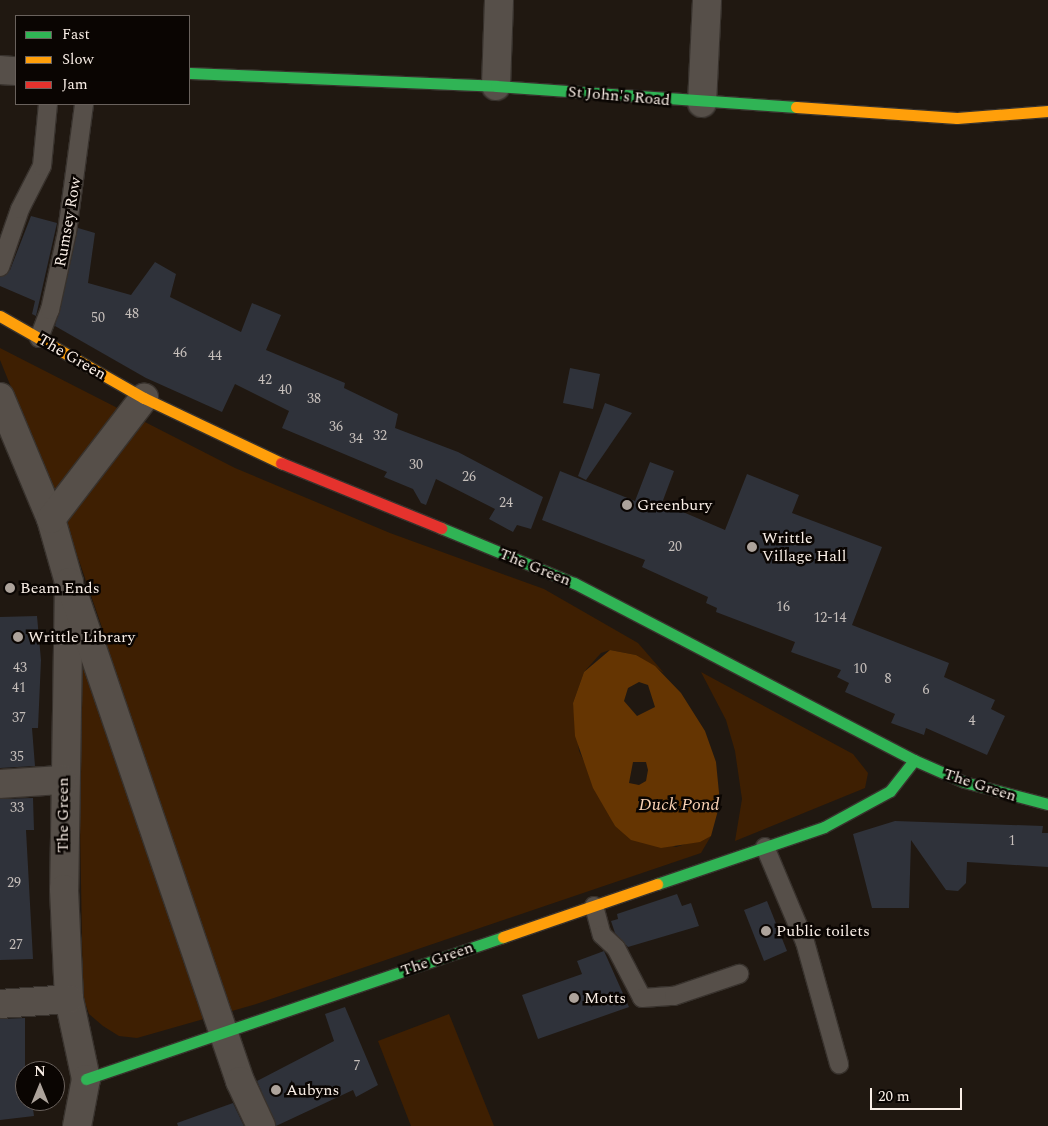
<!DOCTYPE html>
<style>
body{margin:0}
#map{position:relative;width:1048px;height:1126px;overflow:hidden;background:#201811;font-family:Spectral,serif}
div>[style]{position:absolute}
.green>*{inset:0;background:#3e1f02}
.water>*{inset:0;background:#653502}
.building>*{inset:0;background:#2f323a}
.roads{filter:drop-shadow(1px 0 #38322d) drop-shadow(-1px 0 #38322d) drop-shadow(0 1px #38322d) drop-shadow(0 -1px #38322d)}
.lane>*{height:18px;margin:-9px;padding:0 9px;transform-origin:9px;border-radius:9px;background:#564f49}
.street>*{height:28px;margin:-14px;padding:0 14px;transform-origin:14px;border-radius:14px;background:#564f49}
.fast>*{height:11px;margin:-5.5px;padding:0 5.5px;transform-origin:5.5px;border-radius:5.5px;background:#30b455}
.slow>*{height:11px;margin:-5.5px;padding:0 5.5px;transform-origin:5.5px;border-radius:5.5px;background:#ff9f0a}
.jam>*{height:11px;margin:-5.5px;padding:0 5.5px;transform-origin:5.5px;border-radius:5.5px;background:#e5322d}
.dots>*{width:14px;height:14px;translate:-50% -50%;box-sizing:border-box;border:2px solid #0a0502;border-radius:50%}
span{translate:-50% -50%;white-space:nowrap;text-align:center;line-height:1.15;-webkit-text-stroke:5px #0a0502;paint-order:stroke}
.number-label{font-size:14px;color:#c6bfbb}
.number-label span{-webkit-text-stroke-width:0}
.street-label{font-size:16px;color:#f9eee6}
.poi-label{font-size:16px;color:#f9eee6}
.left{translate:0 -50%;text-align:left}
.water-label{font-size:18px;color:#f9d1b4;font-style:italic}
.legend{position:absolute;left:15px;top:15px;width:175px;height:90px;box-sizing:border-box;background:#0a0502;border:1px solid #6a625d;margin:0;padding:6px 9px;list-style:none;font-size:15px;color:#f9eee6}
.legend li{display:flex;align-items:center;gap:10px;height:25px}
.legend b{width:25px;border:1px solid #6a625d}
.north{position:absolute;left:15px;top:1061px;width:50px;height:50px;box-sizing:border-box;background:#0a0502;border:1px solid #6a625d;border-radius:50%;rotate:0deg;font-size:14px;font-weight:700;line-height:20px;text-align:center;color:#f9eee6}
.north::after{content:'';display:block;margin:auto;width:18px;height:22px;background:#ada39b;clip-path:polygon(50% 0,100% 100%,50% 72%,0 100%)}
.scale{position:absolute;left:870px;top:1088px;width:92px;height:22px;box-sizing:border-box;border:2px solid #f9eee6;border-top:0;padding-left:6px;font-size:15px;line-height:18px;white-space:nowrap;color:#f9eee6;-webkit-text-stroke:4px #0a0502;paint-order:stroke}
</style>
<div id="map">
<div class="green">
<i style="clip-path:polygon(0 348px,235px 468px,390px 533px,544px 589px,638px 643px,664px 673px,636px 655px,610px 650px,601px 653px,584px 672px,573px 703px,579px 751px,615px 826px,676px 847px,711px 836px,701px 853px,253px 1005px,137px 1038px,119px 1036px,103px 1026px,89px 1014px,83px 997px,77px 653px,107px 642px,64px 517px,0 360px)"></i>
<i style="clip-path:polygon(701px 672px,853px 754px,868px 773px,865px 788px,735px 841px,742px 799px,735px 751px,726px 720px)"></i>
<i style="clip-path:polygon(449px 1014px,494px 1126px,411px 1126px,378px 1041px)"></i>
</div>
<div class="water">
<i style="clip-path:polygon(evenodd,610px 650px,636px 655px,655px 666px,681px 693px,705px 731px,716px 762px,720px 803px,711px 836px,700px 842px,661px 848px,631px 840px,615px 826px,593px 788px,575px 736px,573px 703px,584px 672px,610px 650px,639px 682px,648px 685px,655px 707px,637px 716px,624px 701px,628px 688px,639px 682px,610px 650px,633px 762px,646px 762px,648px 770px,646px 781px,639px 785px,629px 783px,633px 762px)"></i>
</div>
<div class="building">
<i style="clip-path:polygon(31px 216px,57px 223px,36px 316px,32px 314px,35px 301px,0 286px,0 277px,10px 270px)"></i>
<i style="clip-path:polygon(78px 228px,95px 233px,88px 283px,131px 295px,155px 262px,176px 274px,170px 297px,241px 332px,252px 303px,281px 315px,266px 350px,345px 383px,344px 388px,398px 414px,395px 428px,458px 452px,543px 497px,531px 529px,517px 525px,513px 532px,489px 519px,495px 509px,436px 479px,426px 505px,421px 503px,413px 489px,384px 477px,387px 472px,282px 428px,289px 411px,235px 384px,222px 412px,146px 378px,55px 326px)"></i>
<i style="clip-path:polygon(570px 368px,600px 374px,593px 409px,563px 403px)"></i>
<i style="clip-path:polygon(605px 403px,632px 413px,586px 480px,578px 476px)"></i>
<i style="clip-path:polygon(650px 462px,674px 471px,662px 503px,725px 530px,747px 474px,799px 495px,792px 513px,882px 547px,852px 625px,949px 663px,944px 677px,995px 700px,991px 709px,1005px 716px,987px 755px,926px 728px,924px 735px,891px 723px,895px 714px,845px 692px,849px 683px,837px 677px,841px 670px,791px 652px,795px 642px,716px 612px,717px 608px,706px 603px,708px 597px,642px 567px,645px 560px,542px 520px,560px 471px,635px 501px)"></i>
<i style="clip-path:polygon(37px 616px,41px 660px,38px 728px,32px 728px,35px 766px,0 768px,0 617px)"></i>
<i style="clip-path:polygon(33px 798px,34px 830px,26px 830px,33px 959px,0 960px,0 799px)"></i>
<i style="clip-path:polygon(895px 821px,1043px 826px,1042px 833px,1048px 833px,1048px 867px,967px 862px,966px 883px,958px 891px,946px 890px,911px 840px,909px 908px,872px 908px,853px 834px)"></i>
<i style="clip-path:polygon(677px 894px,682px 906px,691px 903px,699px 926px,628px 947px,615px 933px,611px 921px,618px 919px,617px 914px)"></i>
<i style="clip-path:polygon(767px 901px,787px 951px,764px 961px,744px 910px)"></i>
<i style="clip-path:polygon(604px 951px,629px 1007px,538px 1039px,522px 995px,582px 974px,577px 961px)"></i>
<i style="clip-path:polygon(345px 1007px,378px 1085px,356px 1097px,353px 1090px,276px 1126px,257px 1081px,334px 1041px,325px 1014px)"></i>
<i style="clip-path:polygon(25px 1018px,25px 1101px,32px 1101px,34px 1116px,0 1120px,0 1019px)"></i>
<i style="clip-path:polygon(233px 1103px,244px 1126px,178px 1126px,177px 1123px)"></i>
</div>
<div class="roads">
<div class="lane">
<i style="left:0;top:267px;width:61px;rotate:-71deg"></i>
<i style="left:20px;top:209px;width:48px;rotate:-62.9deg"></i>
<i style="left:42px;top:166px;width:62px;rotate:-84.5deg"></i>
<i style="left:39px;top:338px;width:30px;rotate:-69deg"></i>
<i style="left:50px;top:310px;width:80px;rotate:-77.7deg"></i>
<i style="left:67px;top:232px;width:129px;rotate:-82.4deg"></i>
<i style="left:765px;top:847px;width:103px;rotate:67.2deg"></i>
<i style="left:805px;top:942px;width:127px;rotate:74.4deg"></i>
<i style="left:594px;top:906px;width:30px;rotate:75deg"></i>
<i style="left:602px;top:935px;width:19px;rotate:43deg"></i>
<i style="left:616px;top:948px;width:56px;rotate:62.5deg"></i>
<i style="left:642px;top:998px;width:32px;rotate:-4deg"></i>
<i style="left:674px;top:996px;width:69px;rotate:-18.7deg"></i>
</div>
<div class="street">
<i style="left:0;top:70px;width:16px;rotate:4deg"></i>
<i style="left:496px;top:86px;width:86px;rotate:-88deg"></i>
<i style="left:702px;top:103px;width:103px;rotate:-87.2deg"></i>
<i style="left:0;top:397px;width:132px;rotate:67.3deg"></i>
<i style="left:51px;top:519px;width:66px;rotate:74.1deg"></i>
<i style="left:69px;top:582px;width:307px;rotate:90.9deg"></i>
<i style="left:64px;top:889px;width:110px;rotate:87.4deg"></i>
<i style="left:69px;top:999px;width:82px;rotate:78deg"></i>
<i style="left:86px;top:1079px;width:48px;rotate:100.8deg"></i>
<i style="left:51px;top:519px;width:153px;rotate:-52.5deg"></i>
<i style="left:74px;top:595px;width:514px;rotate:71.14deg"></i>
<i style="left:240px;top:1081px;width:50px;rotate:65deg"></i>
<i style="left:0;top:784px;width:62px;rotate:-3.7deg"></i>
<i style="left:0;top:1004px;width:69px;rotate:-4.1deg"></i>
</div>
<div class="fast">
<i style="left:189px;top:73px;width:307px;rotate:2.4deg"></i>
<i style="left:496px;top:86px;width:301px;rotate:4deg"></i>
<i style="left:441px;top:528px;width:144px;rotate:22.5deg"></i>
<i style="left:574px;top:583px;width:383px;rotate:27.5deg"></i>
<i style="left:914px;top:760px;width:55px;rotate:23.7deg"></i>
<i style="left:964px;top:782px;width:87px;rotate:14.7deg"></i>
<i style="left:657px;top:884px;width:176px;rotate:-18.8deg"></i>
<i style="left:824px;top:827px;width:75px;rotate:-28.6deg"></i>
<i style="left:890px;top:791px;width:39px;rotate:-52deg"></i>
<i style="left:86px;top:1079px;width:441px;rotate:-18.8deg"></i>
</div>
<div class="slow">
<i style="left:796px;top:107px;width:161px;rotate:3.9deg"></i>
<i style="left:957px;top:118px;width:91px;rotate:-4.4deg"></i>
<i style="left:0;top:316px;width:166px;rotate:29.7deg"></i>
<i style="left:144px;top:398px;width:152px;rotate:25.4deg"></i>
<i style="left:503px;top:937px;width:163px;rotate:-19deg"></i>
</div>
<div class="jam">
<i style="left:281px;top:463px;width:173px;rotate:22.1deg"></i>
</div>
</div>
<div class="dots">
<i style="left:627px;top:505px;background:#ada39b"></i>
<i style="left:752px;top:547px;background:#ada39b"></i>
<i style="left:10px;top:588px;background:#ada39b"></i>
<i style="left:18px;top:637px;background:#ada39b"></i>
<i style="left:766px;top:931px;background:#ada39b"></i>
<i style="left:574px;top:998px;background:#ada39b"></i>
<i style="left:276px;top:1090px;background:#ada39b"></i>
</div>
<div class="number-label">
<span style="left:132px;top:314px">48</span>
<span style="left:98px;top:318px">50</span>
<span style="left:180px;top:353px">46</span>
<span style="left:215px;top:356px">44</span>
<span style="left:265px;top:380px">42</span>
<span style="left:285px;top:390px">40</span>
<span style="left:314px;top:399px">38</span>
<span style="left:336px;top:427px">36</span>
<span style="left:380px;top:436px">32</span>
<span style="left:356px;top:439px">34</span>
<span style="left:416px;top:465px">30</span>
<span style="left:469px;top:477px">26</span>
<span style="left:506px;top:503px">24</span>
<span style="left:675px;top:547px">20</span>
<span style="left:783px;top:607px">16</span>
<span style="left:830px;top:618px">12-14</span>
<span style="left:20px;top:668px">43</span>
<span style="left:860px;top:669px">10</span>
<span style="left:888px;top:679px">8</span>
<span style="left:19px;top:688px">41</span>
<span style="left:926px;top:690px">6</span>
<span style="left:19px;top:718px">37</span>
<span style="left:972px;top:721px">4</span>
<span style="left:17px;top:757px">35</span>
<span style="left:17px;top:808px">33</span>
<span style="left:1012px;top:841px">1</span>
<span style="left:14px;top:883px">29</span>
<span style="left:16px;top:945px">27</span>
<span style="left:357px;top:1066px">7</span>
</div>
<div class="street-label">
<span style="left:619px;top:96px;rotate:5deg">St John's Road</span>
<span style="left:68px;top:222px;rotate:-80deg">Rumsey Row</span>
<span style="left:72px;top:357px;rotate:30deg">The Green</span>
<span style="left:535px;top:567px;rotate:22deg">The Green</span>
<span style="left:980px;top:785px;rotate:18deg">The Green</span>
<span style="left:63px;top:815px;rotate:-90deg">The Green</span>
<span style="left:437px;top:959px;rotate:-19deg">The Green</span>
</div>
<div class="poi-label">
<span class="left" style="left:637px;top:505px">Greenbury</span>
<span class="left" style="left:762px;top:547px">Writtle<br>Village Hall</span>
<span class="left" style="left:20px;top:588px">Beam Ends</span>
<span class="left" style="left:28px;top:637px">Writtle Library</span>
<span class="left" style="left:776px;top:931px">Public toilets</span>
<span class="left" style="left:584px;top:998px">Motts</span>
<span class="left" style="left:286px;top:1090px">Aubyns</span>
</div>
<div class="water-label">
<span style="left:679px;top:805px">Duck Pond</span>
</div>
<ul class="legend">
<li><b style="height:6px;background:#30b455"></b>Fast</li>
<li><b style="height:6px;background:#ff9f0a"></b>Slow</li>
<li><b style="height:6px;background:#e5322d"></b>Jam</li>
</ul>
<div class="north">N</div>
<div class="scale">20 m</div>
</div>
